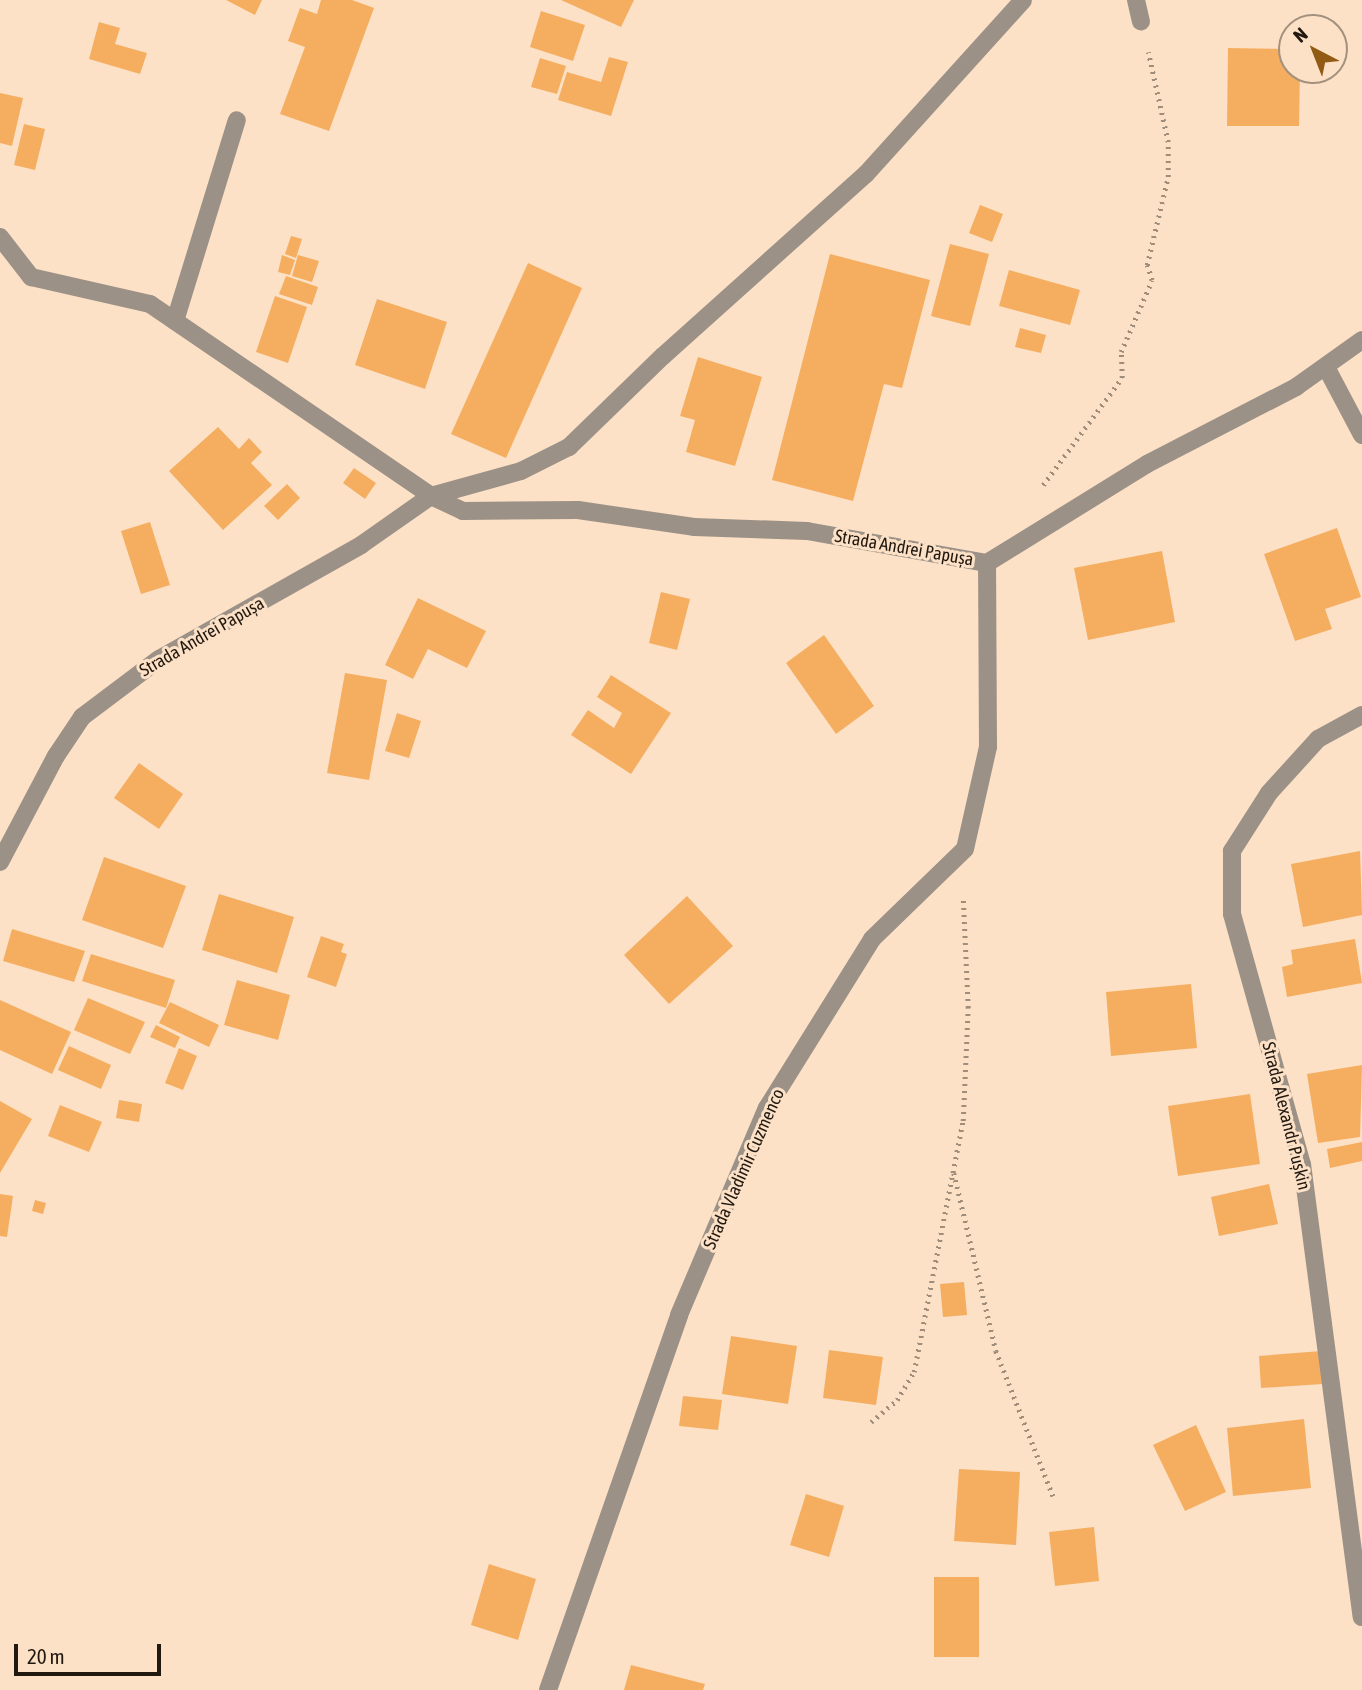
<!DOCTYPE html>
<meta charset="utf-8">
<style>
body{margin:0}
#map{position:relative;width:1362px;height:1690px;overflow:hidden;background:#fce1c7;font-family:"Asap Condensed",sans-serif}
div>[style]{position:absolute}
.building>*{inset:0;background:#f5ae60}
.path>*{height:4.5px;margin-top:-2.25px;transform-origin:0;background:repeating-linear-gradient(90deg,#9f8c79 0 2px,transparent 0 7px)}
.minor>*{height:18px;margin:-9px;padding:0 9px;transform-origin:9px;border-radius:9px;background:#9c9186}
span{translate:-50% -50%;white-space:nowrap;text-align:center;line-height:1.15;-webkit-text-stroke:6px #fce1c7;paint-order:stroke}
.street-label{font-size:18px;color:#21180f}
.north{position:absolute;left:1278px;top:14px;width:70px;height:70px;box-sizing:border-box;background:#fce1c7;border:2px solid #a4917d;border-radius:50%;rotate:318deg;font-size:19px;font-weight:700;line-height:28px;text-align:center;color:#21180f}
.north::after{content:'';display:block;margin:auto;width:24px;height:32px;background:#925b13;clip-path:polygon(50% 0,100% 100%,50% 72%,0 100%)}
.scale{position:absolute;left:14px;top:1644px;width:147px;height:32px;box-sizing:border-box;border:4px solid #21180f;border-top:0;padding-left:9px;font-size:21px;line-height:24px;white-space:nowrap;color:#21180f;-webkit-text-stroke:5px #fce1c7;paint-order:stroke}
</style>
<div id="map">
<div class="building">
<i style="clip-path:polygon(226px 0,262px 0,255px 15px)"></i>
<i style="clip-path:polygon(321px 0,352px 0,374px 8px,329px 131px,280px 114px,305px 47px,288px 41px,300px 8px,317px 14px)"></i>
<i style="clip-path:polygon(561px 0,634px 0,621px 27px)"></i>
<i style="clip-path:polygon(541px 11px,585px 25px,573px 61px,530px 47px)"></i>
<i style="clip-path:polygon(99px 22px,120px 28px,115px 44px,147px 53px,140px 74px,89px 59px)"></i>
<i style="clip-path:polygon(1228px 48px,1292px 49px,1292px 70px,1300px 70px,1299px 126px,1227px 126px)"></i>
<i style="clip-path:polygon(609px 57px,628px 62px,611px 116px,558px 100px,567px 72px,601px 82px)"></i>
<i style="clip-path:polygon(540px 58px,566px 66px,557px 94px,531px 87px)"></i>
<i style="clip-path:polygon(0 93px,23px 98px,12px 146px,0 143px)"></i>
<i style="clip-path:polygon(24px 124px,45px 129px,35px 170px,14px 165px)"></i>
<i style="clip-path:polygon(980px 205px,1003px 214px,992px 242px,969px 233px)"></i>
<i style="clip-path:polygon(291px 236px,302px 239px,296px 258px,285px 254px)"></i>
<i style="clip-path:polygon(950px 244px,989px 254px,970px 326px,931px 316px)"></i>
<i style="clip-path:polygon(830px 254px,930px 280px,902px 388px,884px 384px,853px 501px,772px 480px)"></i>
<i style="clip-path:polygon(282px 255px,295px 260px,290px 275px,278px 272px)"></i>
<i style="clip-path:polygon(298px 255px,319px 261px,312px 282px,292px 276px)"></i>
<i style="clip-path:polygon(528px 263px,582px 288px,506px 458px,451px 434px)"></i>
<i style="clip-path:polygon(1009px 270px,1080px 290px,1070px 325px,999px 306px)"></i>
<i style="clip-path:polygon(286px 276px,318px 287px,312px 305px,279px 294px)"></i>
<i style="clip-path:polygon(275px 296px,307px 307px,288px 363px,256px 352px)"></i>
<i style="clip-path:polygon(377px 299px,447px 322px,425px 389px,355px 365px)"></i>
<i style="clip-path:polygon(1020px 328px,1046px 335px,1041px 353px,1015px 347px)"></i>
<i style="clip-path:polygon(698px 357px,762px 377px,735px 466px,686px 452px,695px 420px,680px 416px)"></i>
<i style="clip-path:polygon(218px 427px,239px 449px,249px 438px,262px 452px,251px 463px,272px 485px,223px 530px,169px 471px)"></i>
<i style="clip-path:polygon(354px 468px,376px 483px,365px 499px,343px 483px)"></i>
<i style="clip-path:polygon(287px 484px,300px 498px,278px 520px,264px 506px)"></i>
<i style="clip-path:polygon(150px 522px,170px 585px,141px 594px,121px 531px)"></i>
<i style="clip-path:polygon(1337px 528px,1361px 597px,1325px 609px,1332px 629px,1295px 641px,1264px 554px)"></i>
<i style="clip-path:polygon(1162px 551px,1175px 622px,1088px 640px,1074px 568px)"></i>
<i style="clip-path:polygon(661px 592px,690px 599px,677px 650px,649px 643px)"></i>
<i style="clip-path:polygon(418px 598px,486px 631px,467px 668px,428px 649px,413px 679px,385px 665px)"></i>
<i style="clip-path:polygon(824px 635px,874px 706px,836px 734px,786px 663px)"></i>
<i style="clip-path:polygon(345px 673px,387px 680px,369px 780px,327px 773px)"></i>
<i style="clip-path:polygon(611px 675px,671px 713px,631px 774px,571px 735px,588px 710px,614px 728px,622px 713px,597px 697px)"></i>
<i style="clip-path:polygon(397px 713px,421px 721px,409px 758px,385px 751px)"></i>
<i style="clip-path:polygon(139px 763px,183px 794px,159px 829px,114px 798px)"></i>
<i style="clip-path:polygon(1360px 851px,1362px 915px,1303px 927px,1291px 864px)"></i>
<i style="clip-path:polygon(104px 857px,186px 886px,163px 948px,82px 920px)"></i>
<i style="clip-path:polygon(219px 894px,294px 917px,277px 973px,202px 950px)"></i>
<i style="clip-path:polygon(687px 896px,733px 946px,669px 1004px,624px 955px)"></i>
<i style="clip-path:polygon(12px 929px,85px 951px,74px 982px,3px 961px)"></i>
<i style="clip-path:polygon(321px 936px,344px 944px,341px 952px,347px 954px,336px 987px,307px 977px)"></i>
<i style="clip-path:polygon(1355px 939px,1362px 983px,1287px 997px,1282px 967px,1293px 964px,1291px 950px)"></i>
<i style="clip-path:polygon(91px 954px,175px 980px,166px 1008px,82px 981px)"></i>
<i style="clip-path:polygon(237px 980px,290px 995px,278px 1040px,224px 1025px)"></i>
<i style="clip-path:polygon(1191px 984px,1197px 1048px,1111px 1056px,1106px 992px)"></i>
<i style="clip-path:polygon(88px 998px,145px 1022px,130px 1054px,74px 1030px)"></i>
<i style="clip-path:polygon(0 1000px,71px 1032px,52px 1074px,0 1050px)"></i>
<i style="clip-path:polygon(170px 1002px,219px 1025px,209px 1047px,159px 1023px)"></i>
<i style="clip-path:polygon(156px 1025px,180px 1037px,175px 1048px,150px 1037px)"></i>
<i style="clip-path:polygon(69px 1046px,111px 1065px,101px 1089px,58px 1070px)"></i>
<i style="clip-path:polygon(179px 1048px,197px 1056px,183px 1090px,165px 1083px)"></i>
<i style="clip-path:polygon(1362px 1065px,1360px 1137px,1318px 1143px,1307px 1074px)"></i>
<i style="clip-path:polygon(1250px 1094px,1260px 1164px,1178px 1176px,1168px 1106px)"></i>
<i style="clip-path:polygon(119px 1100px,142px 1104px,139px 1122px,116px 1118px)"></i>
<i style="clip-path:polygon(0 1101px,32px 1119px,0 1173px)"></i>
<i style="clip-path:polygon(60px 1105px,102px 1122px,89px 1152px,48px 1136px)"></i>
<i style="clip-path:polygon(1362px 1142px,1362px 1161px,1330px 1168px,1327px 1149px)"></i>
<i style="clip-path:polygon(1269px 1184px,1278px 1224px,1219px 1236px,1211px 1197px)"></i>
<i style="clip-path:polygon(0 1194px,13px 1196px,7px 1237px,0 1236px)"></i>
<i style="clip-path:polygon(35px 1200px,46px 1203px,43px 1214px,32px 1211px)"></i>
<i style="clip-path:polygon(964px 1282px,967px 1315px,943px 1317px,940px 1284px)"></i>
<i style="clip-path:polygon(731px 1336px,797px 1346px,788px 1404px,722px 1394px)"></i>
<i style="clip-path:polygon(829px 1350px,883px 1357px,876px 1405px,823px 1398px)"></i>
<i style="clip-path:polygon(1321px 1351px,1323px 1384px,1261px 1388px,1259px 1356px)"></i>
<i style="clip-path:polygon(683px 1396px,722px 1400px,718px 1430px,679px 1426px)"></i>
<i style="clip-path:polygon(1304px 1419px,1311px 1488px,1233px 1496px,1227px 1428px)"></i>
<i style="clip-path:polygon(1196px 1425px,1226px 1492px,1185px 1511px,1153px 1445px)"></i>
<i style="clip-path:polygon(959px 1469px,1020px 1472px,1016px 1545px,954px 1541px)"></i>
<i style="clip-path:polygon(806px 1494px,844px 1506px,829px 1557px,790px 1545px)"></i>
<i style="clip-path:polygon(1094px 1527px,1099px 1581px,1055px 1586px,1049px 1532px)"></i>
<i style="clip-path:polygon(489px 1564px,536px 1579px,518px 1640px,471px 1625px)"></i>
<i style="clip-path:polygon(934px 1577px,979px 1577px,979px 1657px,934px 1657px)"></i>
<i style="clip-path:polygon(631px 1665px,705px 1684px,703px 1690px,624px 1690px)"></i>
</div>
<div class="path">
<i style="left:1043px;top:485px;width:133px;rotate:-53.6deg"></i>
<i style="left:1122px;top:378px;width:26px;rotate:-92deg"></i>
<i style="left:1121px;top:352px;width:78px;rotate:-66.7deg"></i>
<i style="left:1152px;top:280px;width:16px;rotate:-108deg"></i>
<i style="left:1147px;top:265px;width:90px;rotate:-76.6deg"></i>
<i style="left:1168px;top:177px;width:35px;rotate:-90deg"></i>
<i style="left:1168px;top:142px;width:92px;rotate:-102.5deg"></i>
<i style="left:954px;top:1173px;width:183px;rotate:76.7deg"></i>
<i style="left:996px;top:1351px;width:156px;rotate:68.5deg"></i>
<i style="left:871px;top:1422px;width:34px;rotate:-40deg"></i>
<i style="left:897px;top:1400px;width:33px;rotate:-59deg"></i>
<i style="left:914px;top:1372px;width:256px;rotate:-79deg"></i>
<i style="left:963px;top:1121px;width:113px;rotate:-87.5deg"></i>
<i style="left:968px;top:1008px;width:109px;rotate:-92.6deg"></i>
</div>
<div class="minor">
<i style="left:1136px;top:0;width:22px;rotate:77deg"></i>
<i style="left:0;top:237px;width:51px;rotate:52.2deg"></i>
<i style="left:31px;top:277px;width:122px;rotate:12.8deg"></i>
<i style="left:150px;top:304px;width:340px;rotate:34.3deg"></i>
<i style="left:431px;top:496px;width:35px;rotate:25deg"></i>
<i style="left:463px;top:511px;width:115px;rotate:-0.5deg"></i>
<i style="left:578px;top:510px;width:117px;rotate:8.3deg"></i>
<i style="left:694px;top:527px;width:113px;rotate:2deg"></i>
<i style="left:807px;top:531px;width:183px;rotate:10.1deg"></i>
<i style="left:987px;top:563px;width:188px;rotate:-31.7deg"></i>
<i style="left:1147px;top:464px;width:168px;rotate:-27.3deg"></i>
<i style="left:1296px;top:387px;width:81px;rotate:-35.5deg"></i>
<i style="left:175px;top:321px;width:210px;rotate:-72.9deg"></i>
<i style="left:1326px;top:367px;width:77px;rotate:62.1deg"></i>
<i style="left:1362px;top:715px;width:50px;rotate:151.4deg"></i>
<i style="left:1318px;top:739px;width:73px;rotate:132.2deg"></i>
<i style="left:1269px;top:793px;width:69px;rotate:122.5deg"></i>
<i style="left:1232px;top:851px;width:63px;rotate:90deg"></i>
<i style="left:1232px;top:914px;width:260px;rotate:74.4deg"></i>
<i style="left:1302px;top:1164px;width:457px;rotate:82.5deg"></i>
<i style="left:0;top:862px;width:120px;rotate:-62.2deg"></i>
<i style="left:56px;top:756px;width:47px;rotate:-56.3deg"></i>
<i style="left:82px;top:717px;width:96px;rotate:-37deg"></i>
<i style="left:159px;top:659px;width:232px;rotate:-29.4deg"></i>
<i style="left:361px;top:545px;width:85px;rotate:-35deg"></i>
<i style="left:431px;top:496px;width:93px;rotate:-15.5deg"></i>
<i style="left:521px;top:471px;width:54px;rotate:-26.6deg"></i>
<i style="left:569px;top:447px;width:131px;rotate:-44.1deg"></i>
<i style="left:663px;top:356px;width:273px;rotate:-41.9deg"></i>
<i style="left:866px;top:174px;width:234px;rotate:-47.9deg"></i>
<i style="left:548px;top:1690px;width:397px;rotate:-70.7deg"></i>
<i style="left:679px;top:1315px;width:225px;rotate:-67deg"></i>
<i style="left:767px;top:1108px;width:199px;rotate:-58.1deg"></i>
<i style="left:872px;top:939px;width:129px;rotate:-44.1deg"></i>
<i style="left:965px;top:849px;width:105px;rotate:-77.3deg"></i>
<i style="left:988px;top:747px;width:184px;rotate:-90.3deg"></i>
</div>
<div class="street-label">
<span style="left:904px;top:548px;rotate:10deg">Strada Andrei Papușa</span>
<span style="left:202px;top:637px;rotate:-30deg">Strada Andrei Papușa</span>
<span style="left:1286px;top:1116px;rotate:76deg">Strada Alexandr Pușkin</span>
<span style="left:744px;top:1169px;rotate:-66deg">Strada Vladimir Cuzmenco</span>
</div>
<div class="north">N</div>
<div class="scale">20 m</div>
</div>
